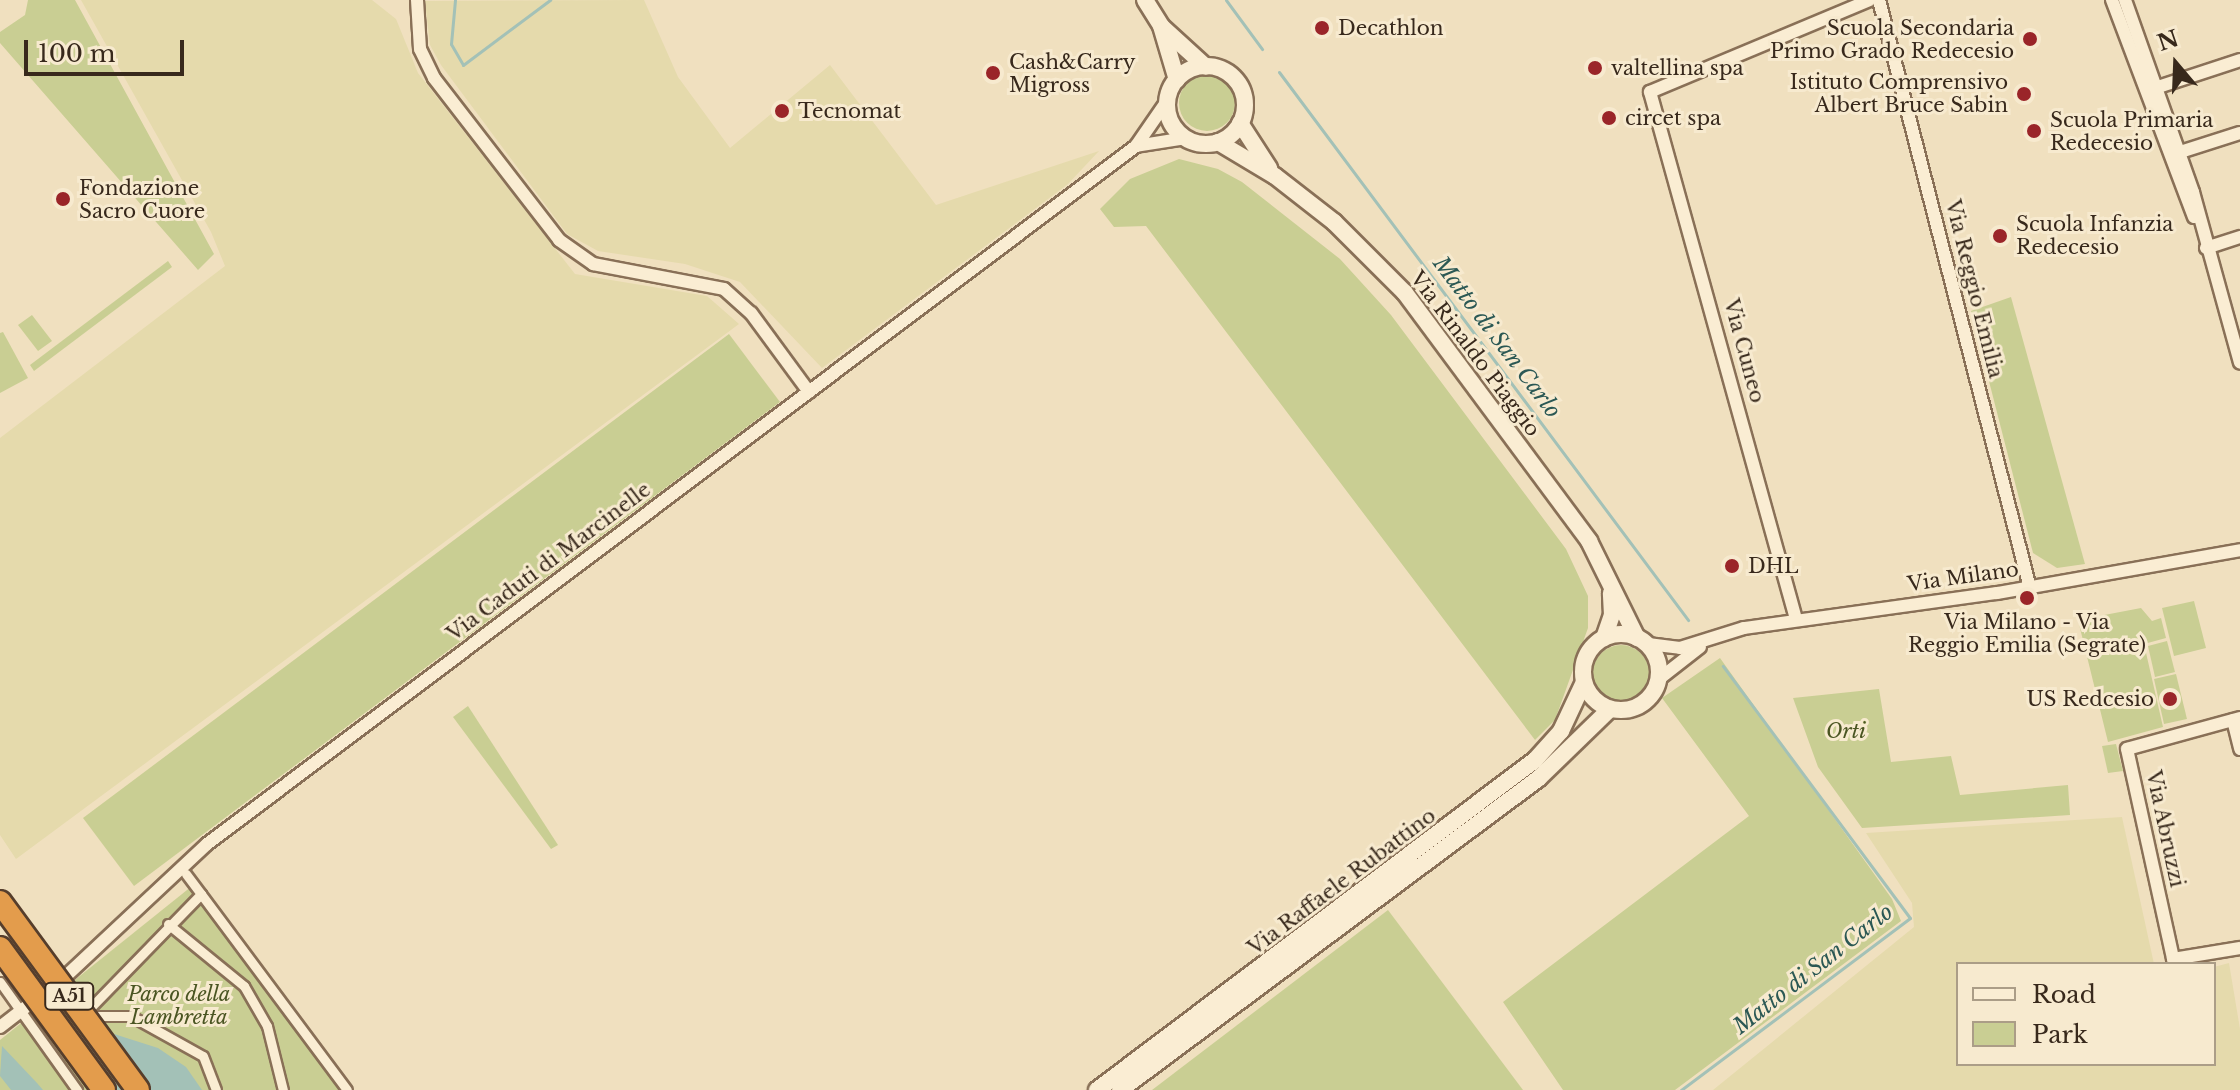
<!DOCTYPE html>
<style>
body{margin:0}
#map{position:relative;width:2240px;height:1090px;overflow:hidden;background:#f0e0bf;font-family:"Libre Baskerville",serif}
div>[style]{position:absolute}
.farmland>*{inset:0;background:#e5daac}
.green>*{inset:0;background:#c9ce93}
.round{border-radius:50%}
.water>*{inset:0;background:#a3c1b7}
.stream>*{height:3px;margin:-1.5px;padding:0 1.5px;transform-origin:1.5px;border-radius:1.5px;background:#a3c1b7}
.roads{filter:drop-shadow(2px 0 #897057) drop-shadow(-2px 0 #897057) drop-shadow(0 2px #897057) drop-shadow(0 -2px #897057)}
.pedestrian>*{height:9px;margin:-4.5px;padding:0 4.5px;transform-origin:4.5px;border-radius:4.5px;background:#faedd3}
.minor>*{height:12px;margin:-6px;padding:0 6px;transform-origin:6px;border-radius:6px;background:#faedd3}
.tertiary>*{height:16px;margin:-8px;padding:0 8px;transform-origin:8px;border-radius:8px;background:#faedd3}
.tertiary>.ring{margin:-8px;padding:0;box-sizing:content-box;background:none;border:16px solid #faedd3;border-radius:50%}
.bridges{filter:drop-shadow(2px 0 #563e2c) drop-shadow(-2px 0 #563e2c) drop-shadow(0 2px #563e2c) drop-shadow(0 -2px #563e2c)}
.motorway-bridge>*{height:22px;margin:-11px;padding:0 11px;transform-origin:11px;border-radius:11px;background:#e39c4c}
.dots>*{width:22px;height:22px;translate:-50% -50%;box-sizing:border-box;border:4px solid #f7eacf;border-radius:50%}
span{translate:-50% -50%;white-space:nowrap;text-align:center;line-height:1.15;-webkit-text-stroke:6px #f7eacf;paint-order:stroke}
.shield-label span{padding:2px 6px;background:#f7eacf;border:2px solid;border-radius:6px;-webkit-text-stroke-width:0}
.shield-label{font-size:18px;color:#38291c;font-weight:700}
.poi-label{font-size:20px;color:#38291c}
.left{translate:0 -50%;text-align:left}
.right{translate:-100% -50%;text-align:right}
.street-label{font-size:20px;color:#38291c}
.park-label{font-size:20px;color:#4a5522;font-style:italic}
.water-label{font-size:22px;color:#2b5854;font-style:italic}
.legend{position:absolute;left:1956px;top:962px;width:260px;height:104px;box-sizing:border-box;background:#f7eacf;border:2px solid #ab9d87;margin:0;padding:10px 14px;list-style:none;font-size:24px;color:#38291c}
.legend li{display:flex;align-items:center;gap:16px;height:40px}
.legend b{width:40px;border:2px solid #ab9d87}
.north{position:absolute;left:2136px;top:24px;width:80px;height:80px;-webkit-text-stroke:6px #f7eacf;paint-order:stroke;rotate:341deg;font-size:22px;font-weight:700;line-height:32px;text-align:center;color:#38291c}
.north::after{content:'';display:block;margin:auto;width:28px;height:36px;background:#38291c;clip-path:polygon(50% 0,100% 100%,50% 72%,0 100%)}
.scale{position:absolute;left:24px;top:40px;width:160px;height:36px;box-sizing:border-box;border:4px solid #38291c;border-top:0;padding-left:10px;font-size:24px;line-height:28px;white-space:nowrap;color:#38291c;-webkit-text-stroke:6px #f7eacf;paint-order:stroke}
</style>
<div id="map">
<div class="farmland">
<i style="clip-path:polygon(81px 0,372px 0,396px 19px,418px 73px,575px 274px,707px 296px,739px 324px,16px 859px,0 835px,0 438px,225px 266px,211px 232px)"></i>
<i style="clip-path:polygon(644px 0,678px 77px,730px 148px,830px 65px,936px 205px,1099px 151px,1068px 184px,822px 368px,740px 282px,685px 264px,598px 251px,567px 234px,441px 65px,430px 45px,425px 1px)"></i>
<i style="clip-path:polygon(2122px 817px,2154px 964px,1958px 964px,1958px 1064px,2214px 1064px,2214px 967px,2229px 963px,2240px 1029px,2240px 1090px,1713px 1090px,1914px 927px,1912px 903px,1866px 833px)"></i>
</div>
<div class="green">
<i style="clip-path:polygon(28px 0,75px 0,214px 254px,198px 270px,0 43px,0 32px,25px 15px)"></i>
<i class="round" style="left:1179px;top:75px;width:56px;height:56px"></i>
<i style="clip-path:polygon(1179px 159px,1218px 169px,1242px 182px,1340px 259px,1391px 315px,1566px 549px,1588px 596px,1588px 628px,1555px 720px,1535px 740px,1146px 226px,1114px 227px,1100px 209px,1130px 179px)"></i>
<i style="clip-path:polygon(168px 261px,172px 267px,34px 371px,30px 365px)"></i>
<i style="clip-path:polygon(2011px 297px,2085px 564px,2057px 568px,2033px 553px,1971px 311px)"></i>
<i style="clip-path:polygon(32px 315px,52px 341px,38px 351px,18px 325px)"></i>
<i style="clip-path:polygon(3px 332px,28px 378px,0 393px,0 333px)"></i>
<i style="clip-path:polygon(729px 334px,780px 402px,134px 886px,83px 818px)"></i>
<i style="clip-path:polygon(2194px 601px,2206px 648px,2174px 656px,2162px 608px)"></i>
<i style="clip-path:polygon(2141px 608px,2152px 621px,2161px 618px,2166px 638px,2144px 644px,2163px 727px,2108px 742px,2078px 620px)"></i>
<i style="clip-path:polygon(2167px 641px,2175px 672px,2155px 677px,2148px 646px)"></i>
<i class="round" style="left:1593px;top:645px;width:56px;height:56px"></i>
<i style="clip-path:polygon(1720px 658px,1892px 899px,1901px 921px,1675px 1090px,1563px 1090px,1503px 1002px,1749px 816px,1662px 698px)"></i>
<i style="clip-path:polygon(2176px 674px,2187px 719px,2164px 724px,2154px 679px)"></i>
<i style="clip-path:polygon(1879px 689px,1891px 762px,1951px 756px,1960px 795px,2068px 785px,2070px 815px,1862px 828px,1818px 767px,1793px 698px)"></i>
<i style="clip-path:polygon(468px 706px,558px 845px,551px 849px,453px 717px)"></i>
<i style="clip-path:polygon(2116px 744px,2123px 771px,2108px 773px,2102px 746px)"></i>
<i style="clip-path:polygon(197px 882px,352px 1090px,0 1090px,0 1040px)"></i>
<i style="clip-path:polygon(1388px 910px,1523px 1090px,1152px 1090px)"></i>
</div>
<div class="water">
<i style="clip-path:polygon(114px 1034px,158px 1048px,186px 1067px,202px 1090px,89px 1090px,54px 1043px)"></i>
<i style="clip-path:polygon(2px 1046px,37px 1083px,43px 1090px,11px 1090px,0 1076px)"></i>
</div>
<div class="stream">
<i style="left:455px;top:0;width:44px;rotate:95.2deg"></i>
<i style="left:451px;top:44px;width:24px;rotate:60deg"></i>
<i style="left:463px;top:65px;width:109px;rotate:-36.8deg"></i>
<i style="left:1226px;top:0;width:61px;rotate:53.7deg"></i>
<i style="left:1279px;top:72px;width:684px;rotate:53.26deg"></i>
<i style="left:1681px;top:1090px;width:286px;rotate:-36.9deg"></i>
<i style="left:1910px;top:918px;width:314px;rotate:-126.6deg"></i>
</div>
<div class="roads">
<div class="pedestrian">
<i style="left:186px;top:874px;width:25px;rotate:53deg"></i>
<i style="left:201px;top:894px;width:161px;rotate:134.2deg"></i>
<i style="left:89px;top:1009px;width:9px;rotate:54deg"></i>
<i style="left:94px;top:1016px;width:37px"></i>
<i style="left:131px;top:1016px;width:82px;rotate:29.1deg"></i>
<i style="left:203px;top:1056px;width:36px;rotate:69deg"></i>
<i style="left:201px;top:894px;width:244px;rotate:53.3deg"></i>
<i style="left:168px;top:924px;width:98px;rotate:39.2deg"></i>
<i style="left:244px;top:986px;width:46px;rotate:60.1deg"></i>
<i style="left:267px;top:1026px;width:66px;rotate:76deg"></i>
<i style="left:0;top:982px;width:133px;rotate:54.5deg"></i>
</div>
<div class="minor">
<i style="left:417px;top:0;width:49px;rotate:86.5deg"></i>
<i style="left:420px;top:49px;width:32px;rotate:64deg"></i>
<i style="left:434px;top:78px;width:205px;rotate:52.3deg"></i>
<i style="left:559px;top:240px;width:42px;rotate:35.2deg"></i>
<i style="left:593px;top:264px;width:133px;rotate:10.8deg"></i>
<i style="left:724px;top:289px;width:36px;rotate:42deg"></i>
<i style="left:751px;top:313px;width:98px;rotate:53.7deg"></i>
<i style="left:1879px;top:0;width:607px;rotate:75.6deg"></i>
<i style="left:2112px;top:0;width:232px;rotate:69.3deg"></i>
<i style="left:2125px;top:0;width:204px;rotate:70.5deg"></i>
<i style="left:2193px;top:192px;width:177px;rotate:74.6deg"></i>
<i style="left:2152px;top:89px;width:93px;rotate:-18.2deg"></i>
<i style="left:1136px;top:146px;width:51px;rotate:-9.1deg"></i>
<i style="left:2174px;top:154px;width:69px;rotate:-17.7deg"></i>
<i style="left:2206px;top:248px;width:36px;rotate:-18deg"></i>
<i style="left:1796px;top:619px;width:547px;rotate:-105.48deg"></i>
<i style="left:1650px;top:92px;width:238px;rotate:-22.7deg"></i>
<i style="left:1648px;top:644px;width:32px;rotate:7deg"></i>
<i style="left:1680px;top:648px;width:67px;rotate:-17.4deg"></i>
<i style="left:1744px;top:628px;width:255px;rotate:-7.9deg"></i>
<i style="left:1997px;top:593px;width:247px;rotate:-10deg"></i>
<i style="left:1659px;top:679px;width:52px;rotate:-38deg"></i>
<i style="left:2240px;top:718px;width:117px;rotate:164.7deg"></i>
<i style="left:2127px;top:749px;width:215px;rotate:77.6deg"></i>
<i style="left:2173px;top:959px;width:68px;rotate:-9.3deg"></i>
<i style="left:2233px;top:720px;width:30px;rotate:76deg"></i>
<i style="left:0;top:1027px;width:83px;rotate:-37.7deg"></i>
<i style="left:66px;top:976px;width:193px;rotate:-43.1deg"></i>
<i style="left:207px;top:844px;width:1162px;rotate:-36.92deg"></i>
<i style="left:1136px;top:146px;width:55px;rotate:-55.4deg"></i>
</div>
<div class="tertiary">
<i style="left:1145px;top:0;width:31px;rotate:58deg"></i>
<i style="left:1161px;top:26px;width:56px;rotate:73.5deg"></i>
<i style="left:1162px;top:27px;width:59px;rotate:42.3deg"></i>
<i class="ring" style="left:1167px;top:66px;width:62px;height:62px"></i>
<i style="left:1240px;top:123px;width:54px;rotate:57.2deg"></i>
<i style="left:1218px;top:142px;width:66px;rotate:30.8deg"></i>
<i style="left:1275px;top:176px;width:75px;rotate:37.9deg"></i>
<i style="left:1334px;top:222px;width:100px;rotate:45deg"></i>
<i style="left:1405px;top:293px;width:309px;rotate:53.4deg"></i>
<i style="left:1589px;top:541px;width:108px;rotate:63.7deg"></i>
<i class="ring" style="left:1583px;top:634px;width:60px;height:60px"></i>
<i style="left:1604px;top:638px;width:24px;rotate:-71deg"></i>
<i style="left:1612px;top:615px;width:22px;rotate:-93deg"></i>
<i style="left:1097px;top:1090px;width:548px;rotate:-37deg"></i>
<i style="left:1535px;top:760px;width:39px;rotate:-48deg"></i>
<i style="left:1561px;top:731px;width:54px;rotate:-64.9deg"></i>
<i style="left:1120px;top:1090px;width:522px;rotate:-36.67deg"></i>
<i style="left:1539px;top:778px;width:99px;rotate:-44.2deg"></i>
</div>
</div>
<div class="bridges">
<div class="motorway-bridge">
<i style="left:0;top:902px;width:233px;rotate:53.7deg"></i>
<i style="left:0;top:948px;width:176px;rotate:53.8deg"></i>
</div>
</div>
<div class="dots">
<i style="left:1322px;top:28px;background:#9a2529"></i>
<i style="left:2030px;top:39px;background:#9a2529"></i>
<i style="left:1595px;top:68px;background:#9a2529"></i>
<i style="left:993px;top:73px;background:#9a2529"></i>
<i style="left:2024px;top:94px;background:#9a2529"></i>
<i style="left:782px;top:111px;background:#9a2529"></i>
<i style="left:1609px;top:118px;background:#9a2529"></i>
<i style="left:2034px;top:131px;background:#9a2529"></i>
<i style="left:63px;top:199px;background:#9a2529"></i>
<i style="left:2000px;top:236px;background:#9a2529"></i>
<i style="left:1732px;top:566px;background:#9a2529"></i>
<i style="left:2027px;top:598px;background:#9a2529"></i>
<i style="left:2170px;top:699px;background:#9a2529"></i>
</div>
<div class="shield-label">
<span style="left:69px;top:996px">A51</span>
</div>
<div class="poi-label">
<span class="left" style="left:1338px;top:28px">Decathlon</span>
<span class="right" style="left:2014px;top:40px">Scuola Secondaria<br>Primo Grado Redecesio</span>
<span class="left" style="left:1009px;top:74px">Cash&amp;Carry<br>Migross</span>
<span class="left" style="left:1611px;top:68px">valtellina spa</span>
<span class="right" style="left:2008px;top:94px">Istituto Comprensivo<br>Albert Bruce Sabin</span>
<span class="left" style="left:798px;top:111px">Tecnomat</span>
<span class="left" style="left:1625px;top:118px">circet spa</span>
<span class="left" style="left:2050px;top:132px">Scuola Primaria<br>Redecesio</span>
<span class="left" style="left:79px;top:200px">Fondazione<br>Sacro Cuore</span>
<span class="left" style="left:2016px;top:236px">Scuola Infanzia<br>Redecesio</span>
<span class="left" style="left:1748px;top:566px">DHL</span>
<span style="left:2027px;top:634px">Via Milano - Via<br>Reggio Emilia (Segrate)</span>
<span class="right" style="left:2154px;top:699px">US Redcesio</span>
</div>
<div class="street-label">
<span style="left:1974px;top:289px;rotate:76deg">Via Reggio Emilia</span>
<span style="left:1744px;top:351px;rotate:75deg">Via Cuneo</span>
<span style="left:1475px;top:354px;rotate:53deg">Via Rinaldo Piaggio</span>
<span style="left:549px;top:562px;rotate:-37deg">Via Caduti di Marcinelle</span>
<span style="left:1963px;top:577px;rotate:-8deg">Via Milano</span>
<span style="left:2165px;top:829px;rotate:78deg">Via Abruzzi</span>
<span style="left:1342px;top:882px;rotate:-37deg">Via Raffaele Rubattino</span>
</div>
<div class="park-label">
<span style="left:1846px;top:731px">Orti</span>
<span style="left:179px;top:1006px">Parco della<br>Lambretta</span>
</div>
<div class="water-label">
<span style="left:1497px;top:337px;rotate:53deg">Matto di San Carlo</span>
<span style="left:1813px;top:969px;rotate:-38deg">Matto di San Carlo</span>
</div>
<ul class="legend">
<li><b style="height:10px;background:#faedd3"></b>Road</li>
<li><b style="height:22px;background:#c9ce93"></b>Park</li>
</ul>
<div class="north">N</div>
<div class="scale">100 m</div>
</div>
